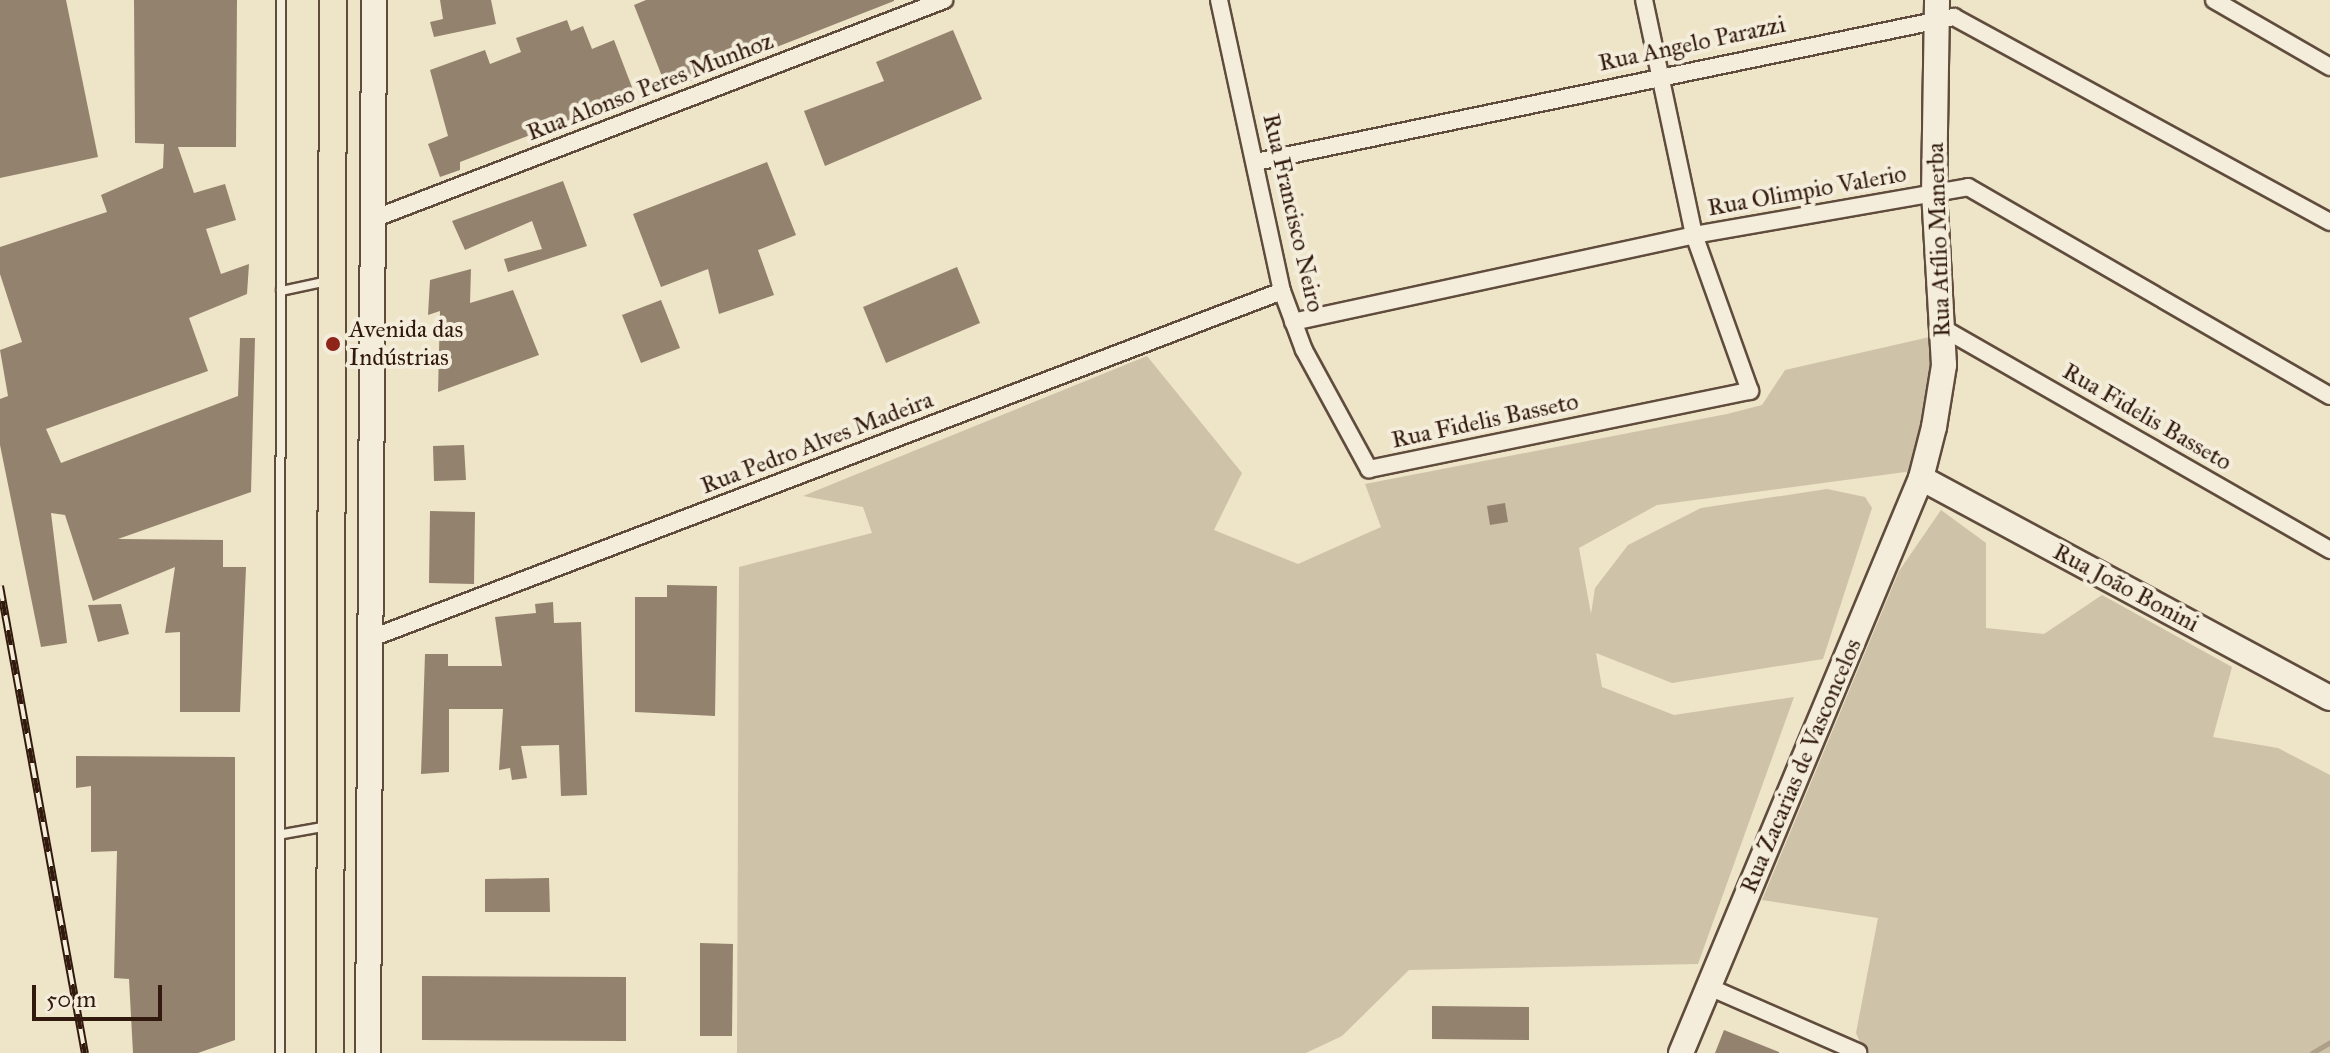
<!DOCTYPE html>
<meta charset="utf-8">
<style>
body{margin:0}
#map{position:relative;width:2330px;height:1053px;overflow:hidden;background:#eee4c8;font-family:"IM FELL Great Primer",serif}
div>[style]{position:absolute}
.green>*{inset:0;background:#cec2a8}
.stream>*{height:5px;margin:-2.5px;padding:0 2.5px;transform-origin:2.5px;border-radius:2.5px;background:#ae9f88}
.building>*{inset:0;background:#93836e}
.roads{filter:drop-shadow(2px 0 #604c3c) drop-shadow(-2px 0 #604c3c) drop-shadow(0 2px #604c3c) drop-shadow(0 -2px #604c3c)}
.lane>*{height:8px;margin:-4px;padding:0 4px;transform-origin:4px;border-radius:4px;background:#f4eddb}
.street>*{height:16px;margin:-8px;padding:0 8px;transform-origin:8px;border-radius:8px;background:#f4eddb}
.secondary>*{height:24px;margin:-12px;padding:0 12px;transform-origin:12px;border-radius:12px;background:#f4eddb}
.primary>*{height:26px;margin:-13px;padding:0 13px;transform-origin:13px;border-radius:13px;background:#eee4c8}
.rail>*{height:8px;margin-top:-4px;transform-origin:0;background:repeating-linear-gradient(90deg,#f4eddb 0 15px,#311a0d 0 30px);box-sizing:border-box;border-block:2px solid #311a0d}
.dots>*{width:22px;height:22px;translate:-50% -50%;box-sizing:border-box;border:4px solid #f4eddb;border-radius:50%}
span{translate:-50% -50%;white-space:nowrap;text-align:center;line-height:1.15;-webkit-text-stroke:8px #f4eddb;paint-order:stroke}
.street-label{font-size:24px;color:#311a0d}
.poi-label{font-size:24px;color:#311a0d}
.left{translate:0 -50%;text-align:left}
.scale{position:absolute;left:32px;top:985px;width:130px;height:36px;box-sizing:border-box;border:4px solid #311a0d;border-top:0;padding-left:10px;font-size:24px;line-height:28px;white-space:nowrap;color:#311a0d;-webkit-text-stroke:6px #f4eddb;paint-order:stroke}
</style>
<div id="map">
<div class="green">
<i style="clip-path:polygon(1934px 336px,1934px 408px,1913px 471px,1657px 505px,1579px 548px,1591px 614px,1595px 588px,1628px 545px,1701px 508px,1827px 489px,1865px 497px,1872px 508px,1823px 659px,1672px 683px,1596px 653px,1602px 687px,1674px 715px,1794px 697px,1698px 964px,1409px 970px,1342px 1036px,1306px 1053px,737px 1053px,739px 567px,872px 533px,863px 507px,803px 496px,1147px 356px,1242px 473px,1214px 530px,1298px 564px,1381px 527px,1365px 484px,1727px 414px,1762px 405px,1785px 370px)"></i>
<i style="clip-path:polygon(1941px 510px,1986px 543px,1986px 628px,2044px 634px,2102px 595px,2232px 667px,2213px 737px,2278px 748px,2330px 775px,2330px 1053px,1865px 1053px,1856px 1033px,1878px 918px,1762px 900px,1899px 571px)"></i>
</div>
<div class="stream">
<i style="left:2312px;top:1053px;width:21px;rotate:-31deg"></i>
</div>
<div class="building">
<i style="clip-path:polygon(0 0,66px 0,98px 157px,0 178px)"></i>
<i style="clip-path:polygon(134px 0,237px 0,236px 147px,178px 147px,194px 193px,225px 184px,236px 220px,206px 229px,221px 274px,249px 264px,247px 294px,189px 318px,208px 371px,46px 429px,61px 463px,238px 396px,240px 338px,255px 338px,251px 492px,118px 539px,223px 540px,223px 567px,246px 567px,240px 712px,180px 712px,180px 632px,165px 633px,175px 567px,93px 601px,65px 515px,51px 513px,67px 643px,41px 647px,0 445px,0 399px,8px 396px,0 350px,22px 342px,0 274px,0 247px,107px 212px,101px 195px,163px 168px,164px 144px,135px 143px)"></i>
<i style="clip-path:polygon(440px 0,491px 0,496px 24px,434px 37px,430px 22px,443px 19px)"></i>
<i style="clip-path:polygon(646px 0,894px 0,894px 1px,680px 85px,676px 74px,663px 79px,634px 5px)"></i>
<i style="clip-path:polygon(567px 20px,571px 31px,583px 26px,592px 49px,614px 40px,635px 95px,460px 162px,460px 170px,440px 177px,428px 144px,448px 136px,430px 70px,485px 50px,490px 64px,521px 52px,516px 38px)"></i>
<i style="clip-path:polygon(953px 30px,982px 99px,825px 166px,804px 111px,884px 81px,876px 62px)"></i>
<i style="clip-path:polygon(767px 162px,796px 235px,758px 250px,774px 295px,719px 314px,708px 269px,661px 287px,633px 214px)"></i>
<i style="clip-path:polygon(563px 181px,587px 246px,508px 272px,504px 259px,542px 249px,532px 221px,465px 250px,452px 221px)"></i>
<i style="clip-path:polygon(957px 267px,980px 323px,886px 363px,863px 307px)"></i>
<i style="clip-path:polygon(471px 269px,470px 303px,513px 290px,539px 355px,438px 392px,440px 311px,428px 315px,430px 280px)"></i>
<i style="clip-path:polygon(661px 300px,680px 348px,641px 363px,622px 315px)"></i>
<i style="clip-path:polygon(464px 445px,466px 480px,434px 481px,433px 446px)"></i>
<i style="clip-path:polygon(1505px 503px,1508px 522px,1490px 525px,1487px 506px)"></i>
<i style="clip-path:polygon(430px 511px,475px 512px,474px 584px,429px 583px)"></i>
<i style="clip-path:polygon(667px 585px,717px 586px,715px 716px,635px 712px,635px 597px,667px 597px)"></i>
<i style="clip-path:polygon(553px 602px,554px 623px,581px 622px,587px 795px,561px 796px,559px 745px,521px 746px,527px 778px,512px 780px,510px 768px,499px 770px,503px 709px,449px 709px,449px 772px,421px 774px,425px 654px,448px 654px,448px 666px,502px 666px,495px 617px,536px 613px,535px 604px)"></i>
<i style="clip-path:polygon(121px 604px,129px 634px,98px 642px,88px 605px)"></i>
<i style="clip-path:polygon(76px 756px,235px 757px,235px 1040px,198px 1053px,133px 1053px,129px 979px,114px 978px,117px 851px,91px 852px,91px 786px,76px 788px)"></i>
<i style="clip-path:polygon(549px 878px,550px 912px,485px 912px,485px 879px)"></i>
<i style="clip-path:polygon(700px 943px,733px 944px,732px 1036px,700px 1036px)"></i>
<i style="clip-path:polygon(422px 976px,626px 977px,626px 1041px,422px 1040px)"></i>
<i style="clip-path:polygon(1432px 1006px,1529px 1007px,1529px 1040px,1432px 1039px)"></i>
<i style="clip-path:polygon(1724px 1030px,1779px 1052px,1779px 1053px,1715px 1053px)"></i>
</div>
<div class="roads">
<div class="lane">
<i style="left:281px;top:291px;width:48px;rotate:-12deg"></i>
<i style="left:283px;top:834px;width:46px;rotate:-10.1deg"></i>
<i style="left:280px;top:1053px;width:1053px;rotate:-89.95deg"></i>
</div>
<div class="street">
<i style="left:1219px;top:0;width:298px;rotate:77.8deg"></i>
<i style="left:1282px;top:291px;width:63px;rotate:69.6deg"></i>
<i style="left:1304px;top:350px;width:136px;rotate:61.4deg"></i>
<i style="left:1369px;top:469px;width:389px;rotate:-11.6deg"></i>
<i style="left:1750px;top:391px;width:166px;rotate:-109.7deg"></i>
<i style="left:1694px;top:235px;width:240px;rotate:-102deg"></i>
<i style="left:2214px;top:0;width:134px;rotate:30deg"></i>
<i style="left:1256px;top:162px;width:713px;rotate:-11.74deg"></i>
<i style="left:1954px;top:17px;width:428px;rotate:28.6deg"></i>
<i style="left:373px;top:219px;width:612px;rotate:-20.98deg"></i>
<i style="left:1293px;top:322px;width:410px;rotate:-12.2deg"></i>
<i style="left:1694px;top:235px;width:278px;rotate:-9.9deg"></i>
<i style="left:1968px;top:187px;width:418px;rotate:30deg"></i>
<i style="left:1939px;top:326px;width:451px;rotate:29.8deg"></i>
<i style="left:369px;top:639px;width:977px;rotate:-20.86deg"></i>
<i style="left:1709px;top:987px;width:163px;rotate:23.6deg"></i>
</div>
<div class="secondary">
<i style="left:1921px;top:478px;width:464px;rotate:28.3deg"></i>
<i style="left:368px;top:1053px;width:1053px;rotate:-89.67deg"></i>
<i style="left:1681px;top:1053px;width:623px;rotate:-67.34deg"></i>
<i style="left:1921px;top:478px;width:53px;rotate:-75.7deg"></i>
<i style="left:1934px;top:427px;width:63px;rotate:-80.8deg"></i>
<i style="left:1944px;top:365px;width:171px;rotate:-93.3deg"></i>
<i style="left:1934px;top:194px;width:194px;rotate:-89.1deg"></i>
</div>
<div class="primary">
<i style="left:330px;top:1053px;width:1053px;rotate:-89.84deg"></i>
</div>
</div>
<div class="rail">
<i style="left:0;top:586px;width:475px;rotate:79.7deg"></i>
</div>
<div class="dots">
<i style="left:333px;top:344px;background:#8f2418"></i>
</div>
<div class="street-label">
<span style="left:1692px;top:44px;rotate:-12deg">Rua Angelo Parazzi</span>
<span style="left:650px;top:87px;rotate:-21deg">Rua Alonso Peres Munhoz</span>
<span style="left:1807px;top:191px;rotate:-10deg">Rua Olimpio Valerio</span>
<span style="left:1293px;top:213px;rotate:77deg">Rua Francisco Neiro</span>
<span style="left:1939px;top:240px;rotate:-92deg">Rua Atílio Manerba</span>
<span style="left:2147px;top:417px;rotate:30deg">Rua Fidelis Basseto</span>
<span style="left:1485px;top:421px;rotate:-12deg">Rua Fidelis Basseto</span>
<span style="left:817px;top:443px;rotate:-21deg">Rua Pedro Alves Madeira</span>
<span style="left:2126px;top:588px;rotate:28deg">Rua João Bonini</span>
<span style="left:1801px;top:766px;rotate:-67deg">Rua Zacarias de Vasconcelos</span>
</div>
<div class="poi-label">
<span class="left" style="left:349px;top:344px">Avenida das<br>Indústrias</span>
</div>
<div class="scale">50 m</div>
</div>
